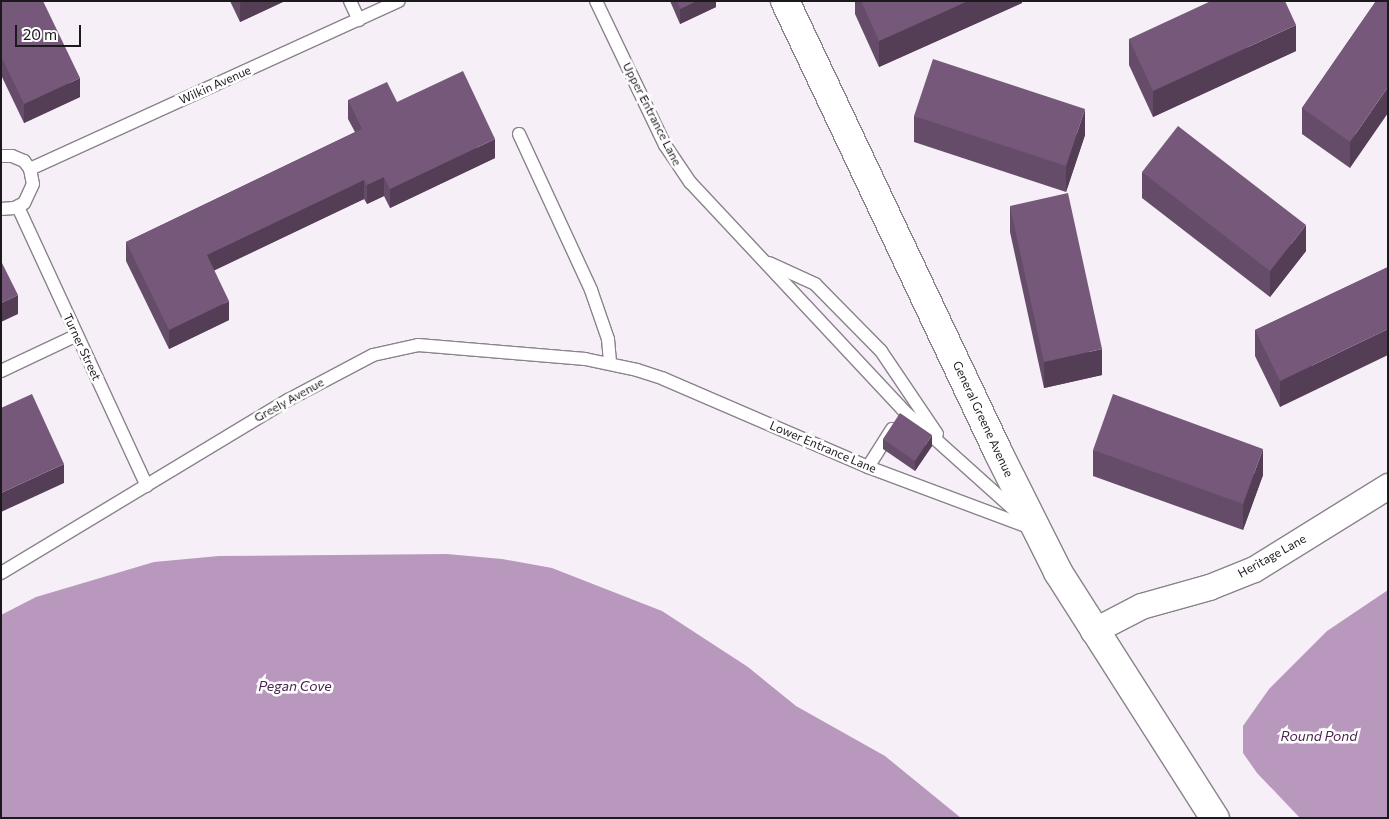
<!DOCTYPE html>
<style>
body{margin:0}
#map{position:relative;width:1389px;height:819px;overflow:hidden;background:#f6eff7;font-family:Commissioner,sans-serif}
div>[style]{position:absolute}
.water>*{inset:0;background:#b998bd}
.roads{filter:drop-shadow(1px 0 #8a838b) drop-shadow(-1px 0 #8a838b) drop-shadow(0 1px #8a838b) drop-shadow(0 -1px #8a838b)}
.lane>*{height:12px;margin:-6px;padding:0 6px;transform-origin:6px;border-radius:6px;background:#fff}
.street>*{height:25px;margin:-12.5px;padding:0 12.5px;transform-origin:12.5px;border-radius:12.5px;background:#fff}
.secondary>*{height:28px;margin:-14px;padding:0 14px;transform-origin:14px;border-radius:14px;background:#fff}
.wall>*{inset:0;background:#654c69}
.shaded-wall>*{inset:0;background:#533e55}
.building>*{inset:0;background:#76587a}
span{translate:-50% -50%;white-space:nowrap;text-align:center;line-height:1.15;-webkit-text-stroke:5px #fff;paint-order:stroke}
.street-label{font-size:12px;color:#1c191c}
.water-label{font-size:14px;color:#4d2253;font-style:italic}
.frame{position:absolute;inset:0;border:2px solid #1c191c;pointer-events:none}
.scale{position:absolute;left:15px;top:25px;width:66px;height:22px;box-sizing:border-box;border:2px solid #1c191c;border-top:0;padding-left:6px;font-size:15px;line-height:18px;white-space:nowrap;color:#1c191c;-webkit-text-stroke:4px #fff;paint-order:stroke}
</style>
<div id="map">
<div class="water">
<i style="clip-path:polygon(447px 554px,502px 559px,552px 568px,662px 611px,748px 667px,796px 706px,885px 756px,961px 818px,1px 818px,1px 615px,36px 597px,154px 562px,219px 556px)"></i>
<i style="clip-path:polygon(1388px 590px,1388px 818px,1300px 818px,1257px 773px,1243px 753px,1243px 726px,1269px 689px,1327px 631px)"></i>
</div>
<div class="roads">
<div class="lane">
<i style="left:350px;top:1px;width:21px;rotate:65deg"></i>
<i style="left:596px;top:1px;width:160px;rotate:64.4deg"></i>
<i style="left:665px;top:145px;width:45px;rotate:56deg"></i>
<i style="left:690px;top:182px;width:313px;rotate:46.9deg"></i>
<i style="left:904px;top:411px;width:157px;rotate:41.9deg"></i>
<i style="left:519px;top:134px;width:172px;rotate:65.2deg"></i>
<i style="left:591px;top:290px;width:52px;rotate:70.9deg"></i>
<i style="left:608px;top:339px;width:24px;rotate:85deg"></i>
<i style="left:1px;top:156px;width:11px"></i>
<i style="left:12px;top:156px;width:13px;rotate:23deg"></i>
<i style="left:24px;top:161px;width:10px;rotate:53deg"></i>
<i style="left:30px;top:169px;width:15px;rotate:79deg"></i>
<i style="left:33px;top:184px;width:21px;rotate:115deg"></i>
<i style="left:24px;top:203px;width:11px;rotate:153deg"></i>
<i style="left:14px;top:208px;width:13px;rotate:176deg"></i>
<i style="left:30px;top:169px;width:405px;rotate:-24.5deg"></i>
<i style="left:18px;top:207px;width:307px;rotate:65.2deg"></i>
<i style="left:769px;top:263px;width:51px;rotate:24.5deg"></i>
<i style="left:815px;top:284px;width:94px;rotate:45.4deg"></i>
<i style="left:881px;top:351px;width:100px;rotate:56deg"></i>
<i style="left:1px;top:371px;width:84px;rotate:-25.3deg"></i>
<i style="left:868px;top:467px;width:45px;rotate:-57.7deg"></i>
<i style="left:1px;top:573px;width:335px;rotate:-31.1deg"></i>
<i style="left:288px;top:400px;width:96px;rotate:-27.9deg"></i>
<i style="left:373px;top:355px;width:46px;rotate:-12.5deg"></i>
<i style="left:418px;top:345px;width:168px;rotate:4.8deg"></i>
<i style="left:585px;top:359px;width:53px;rotate:11.9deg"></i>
<i style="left:637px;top:370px;width:28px;rotate:18deg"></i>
<i style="left:664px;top:379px;width:222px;rotate:23.3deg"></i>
<i style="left:868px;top:467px;width:177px;rotate:20.5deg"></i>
</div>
<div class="street">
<i style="left:1093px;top:631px;width:54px;rotate:-27.5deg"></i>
<i style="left:1141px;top:606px;width:71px;rotate:-15.6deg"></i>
<i style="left:1209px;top:587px;width:48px;rotate:-21.8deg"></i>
<i style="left:1254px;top:569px;width:158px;rotate:-31.8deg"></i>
</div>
<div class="secondary">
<i style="left:785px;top:1px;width:501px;rotate:64.71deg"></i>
<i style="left:999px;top:454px;width:132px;rotate:63.4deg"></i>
<i style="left:1058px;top:572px;width:292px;rotate:57.5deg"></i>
</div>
</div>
<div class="wall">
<i style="clip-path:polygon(1px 1px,80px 97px,24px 123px,1px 75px)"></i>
<i style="clip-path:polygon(230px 1px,285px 1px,240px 22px)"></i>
<i style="clip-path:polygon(670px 1px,716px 1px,716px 7px,680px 24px)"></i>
<i style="clip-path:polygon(855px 1px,1022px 1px,1022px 3px,879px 67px,855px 14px)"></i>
<i style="clip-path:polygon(1376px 1px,1350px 168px,1302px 134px,1302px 108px)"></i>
<i style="clip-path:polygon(1129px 39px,1296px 51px,1153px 117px,1129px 65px)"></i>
<i style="clip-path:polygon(348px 100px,397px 102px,495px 158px,390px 208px,384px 196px,367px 204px,364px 199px,214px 270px,229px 320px,169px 349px,126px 261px,126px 242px,355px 132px,348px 119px)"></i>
<i style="clip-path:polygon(914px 116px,1085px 135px,1066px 192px,914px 142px)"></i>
<i style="clip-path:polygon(1142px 172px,1306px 251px,1270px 297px,1142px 198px)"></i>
<i style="clip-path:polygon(1010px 206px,1102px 375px,1044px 388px,1010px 232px)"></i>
<i style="clip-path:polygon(1388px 267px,1280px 407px,1255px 356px,1255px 330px)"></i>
<i style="clip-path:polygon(883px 439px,932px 446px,915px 471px,883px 449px)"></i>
<i style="clip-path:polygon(1093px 450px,1263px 475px,1243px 530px,1093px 476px)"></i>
</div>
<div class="shaded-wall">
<i style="clip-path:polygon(245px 1px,285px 1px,240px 22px,240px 3px)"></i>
<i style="clip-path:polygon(697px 1px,716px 1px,716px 7px,680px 24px,680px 9px)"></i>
<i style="clip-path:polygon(968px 1px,1022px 1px,1022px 3px,879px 67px,879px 41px)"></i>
<i style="clip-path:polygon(1296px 25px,1296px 51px,1153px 117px,1153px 91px)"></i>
<i style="clip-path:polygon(80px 78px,80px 97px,24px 123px,24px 104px)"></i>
<i style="clip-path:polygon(1388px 87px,1388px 113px,1350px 168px,1350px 142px)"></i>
<i style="clip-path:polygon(1085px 109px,1085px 135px,1066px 192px,1066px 166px)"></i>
<i style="clip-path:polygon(495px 139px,495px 158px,390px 208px,390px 189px)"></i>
<i style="clip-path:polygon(384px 177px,384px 196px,367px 204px,367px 185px)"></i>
<i style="clip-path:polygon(364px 180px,364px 199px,207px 274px,207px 255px)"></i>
<i style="clip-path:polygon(1306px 225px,1306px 251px,1270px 297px,1270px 271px)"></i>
<i style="clip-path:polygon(18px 295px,18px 314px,1px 322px,1px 303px)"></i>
<i style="clip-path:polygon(229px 301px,229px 320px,169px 349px,169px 330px)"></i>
<i style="clip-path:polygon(1388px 329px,1388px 355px,1280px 407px,1280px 381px)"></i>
<i style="clip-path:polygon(1102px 349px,1102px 375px,1044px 388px,1044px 362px)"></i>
<i style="clip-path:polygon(932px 435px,932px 446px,915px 471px,915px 461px)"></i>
<i style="clip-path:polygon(1263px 449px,1263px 475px,1243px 530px,1243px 504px)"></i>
<i style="clip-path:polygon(64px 464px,64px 483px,1px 512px,1px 493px)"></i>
</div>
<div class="building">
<i style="clip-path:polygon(1px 1px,43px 1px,80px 78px,24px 104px,1px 56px)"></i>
<i style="clip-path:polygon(677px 1px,697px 1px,680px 9px)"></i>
<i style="clip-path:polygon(861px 1px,968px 1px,879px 41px)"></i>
<i style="clip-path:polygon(1211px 1px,1285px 1px,1296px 25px,1153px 91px,1129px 39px)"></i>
<i style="clip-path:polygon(1376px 1px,1388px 1px,1388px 87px,1350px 142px,1302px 108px)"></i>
<i style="clip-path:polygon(933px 59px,1085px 109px,1066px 166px,914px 116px)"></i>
<i style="clip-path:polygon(463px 71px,495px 139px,390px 189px,384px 177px,367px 185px,364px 180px,207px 255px,229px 301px,169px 330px,126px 242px,362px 129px,348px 100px,387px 82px,397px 102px)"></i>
<i style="clip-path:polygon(1178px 126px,1306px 225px,1270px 271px,1142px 172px)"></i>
<i style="clip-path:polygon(1068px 193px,1102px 349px,1044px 362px,1010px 206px)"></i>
<i style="clip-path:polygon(1px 261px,18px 295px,1px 303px)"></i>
<i style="clip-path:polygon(1388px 267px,1388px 329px,1280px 381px,1255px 330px)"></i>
<i style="clip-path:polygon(32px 394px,64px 464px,1px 493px,1px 408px)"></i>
<i style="clip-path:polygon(1113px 394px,1263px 449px,1243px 504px,1093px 450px)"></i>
<i style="clip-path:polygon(900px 413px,932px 435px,915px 461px,883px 439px)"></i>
</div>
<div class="street-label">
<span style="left:215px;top:85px;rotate:-24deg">Wilkin Avenue</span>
<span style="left:652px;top:114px;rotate:63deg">Upper Entrance Lane</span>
<span style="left:82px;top:347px;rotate:65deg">Turner Street</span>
<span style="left:289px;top:400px;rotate:-29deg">Greely Avenue</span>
<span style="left:983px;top:419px;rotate:65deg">General Greene Avenue</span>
<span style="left:823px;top:447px;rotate:23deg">Lower Entrance Lane</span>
<span style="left:1272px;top:556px;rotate:-29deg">Heritage Lane</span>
</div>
<div class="water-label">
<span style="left:295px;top:686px">Pegan Cove</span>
<span style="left:1319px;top:736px">Round Pond</span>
</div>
<div class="frame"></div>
<div class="scale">20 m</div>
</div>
